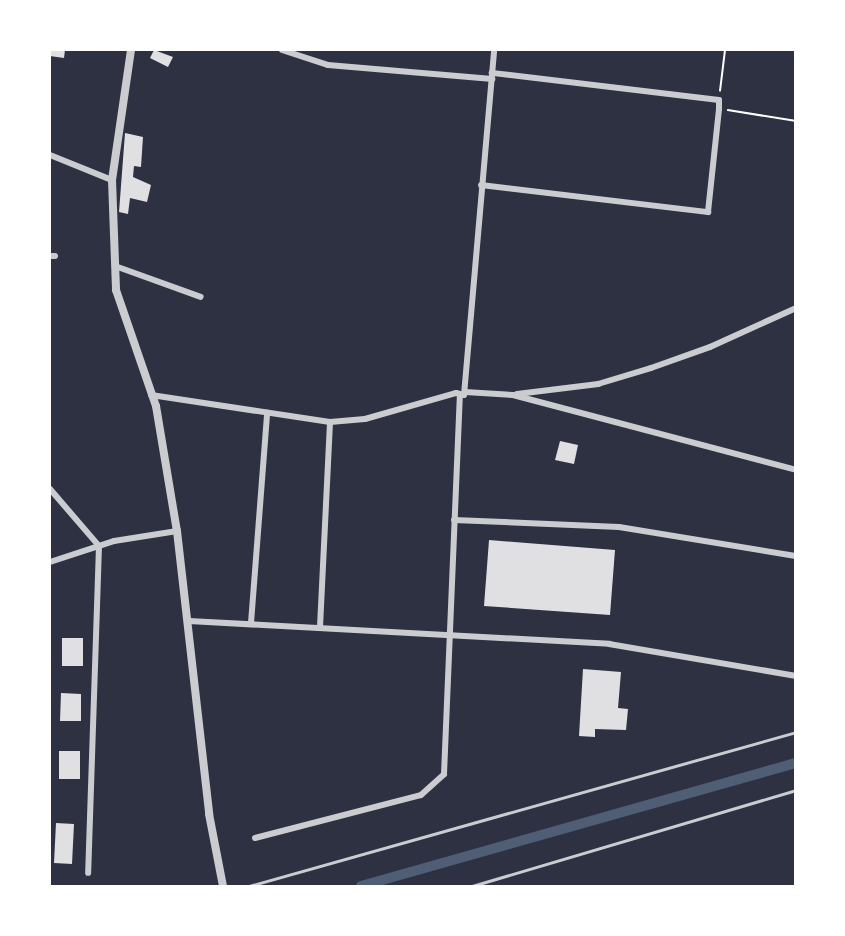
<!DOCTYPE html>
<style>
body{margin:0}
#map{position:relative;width:845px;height:936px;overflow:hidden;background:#2d3142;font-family:"DM Sans",sans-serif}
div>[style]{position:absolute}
.canal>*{height:10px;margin:-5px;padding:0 5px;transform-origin:5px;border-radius:5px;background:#4f5d75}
.building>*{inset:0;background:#e0e0e3}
.path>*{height:1.5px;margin:-0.75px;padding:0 0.75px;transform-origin:0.75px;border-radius:0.75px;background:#fff}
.service>*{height:3px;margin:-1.5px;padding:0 1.5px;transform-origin:1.5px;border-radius:1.5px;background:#caccd0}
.minor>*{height:6px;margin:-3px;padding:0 3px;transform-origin:3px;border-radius:3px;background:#caccd0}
.tertiary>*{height:8px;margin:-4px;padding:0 4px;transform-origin:4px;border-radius:4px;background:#caccd0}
span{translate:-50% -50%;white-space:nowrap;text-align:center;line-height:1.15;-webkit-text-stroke:4.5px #fff;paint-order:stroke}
.frame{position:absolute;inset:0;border:51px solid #fff;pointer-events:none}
</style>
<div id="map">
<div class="canal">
<i style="left:361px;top:886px;width:452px;rotate:-15.8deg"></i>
</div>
<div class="building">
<i style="clip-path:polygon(50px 50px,65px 50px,64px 58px,50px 56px)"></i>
<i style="clip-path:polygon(154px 50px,173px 57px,168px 67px,150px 58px)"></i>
<i style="clip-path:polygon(125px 133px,143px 137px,141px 167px,134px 166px,133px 177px,151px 185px,147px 202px,130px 198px,128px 214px,119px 212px)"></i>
<i style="clip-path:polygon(560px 441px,578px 445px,574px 464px,555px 460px)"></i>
<i style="clip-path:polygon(489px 540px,615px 550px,610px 615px,484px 606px)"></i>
<i style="clip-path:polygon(62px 638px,83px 638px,83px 666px,62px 666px)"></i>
<i style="clip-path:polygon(583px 669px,621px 672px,618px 708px,628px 709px,626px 730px,595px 729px,595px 737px,579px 736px)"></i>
<i style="clip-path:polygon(61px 693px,81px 694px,81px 721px,60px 721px)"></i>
<i style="clip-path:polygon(59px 751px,80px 751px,80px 779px,59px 779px)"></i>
<i style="clip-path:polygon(56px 823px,74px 824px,72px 864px,54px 863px)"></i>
</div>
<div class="path">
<i style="left:720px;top:91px;width:41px;rotate:-83deg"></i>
<i style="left:728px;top:110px;width:69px;rotate:9.2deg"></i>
</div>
<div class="service">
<i style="left:249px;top:886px;width:568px;rotate:-15.72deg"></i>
<i style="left:472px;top:886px;width:338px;rotate:-16.5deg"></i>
</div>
<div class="minor">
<i style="left:282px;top:50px;width:48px;rotate:18.1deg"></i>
<i style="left:328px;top:65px;width:165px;rotate:4.9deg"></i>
<i style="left:50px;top:155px;width:67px;rotate:22deg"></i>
<i style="left:481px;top:185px;width:229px;rotate:6.8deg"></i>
<i style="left:708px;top:212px;width:104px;rotate:-83.9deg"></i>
<i style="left:719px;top:109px;width:9px;rotate:-90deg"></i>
<i style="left:719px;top:100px;width:229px;rotate:-173.2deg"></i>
<i style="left:50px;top:256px;width:5px"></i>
<i style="left:115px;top:266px;width:91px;rotate:19.8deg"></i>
<i style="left:465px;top:392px;width:48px;rotate:3.6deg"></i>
<i style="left:513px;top:395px;width:293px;rotate:14.8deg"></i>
<i style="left:517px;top:394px;width:82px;rotate:-7deg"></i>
<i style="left:598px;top:384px;width:55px;rotate:-16.8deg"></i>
<i style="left:651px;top:368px;width:63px;rotate:-19.6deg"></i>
<i style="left:710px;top:347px;width:94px;rotate:-24.4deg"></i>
<i style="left:151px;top:395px;width:181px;rotate:8.6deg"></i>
<i style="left:330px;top:422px;width:35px;rotate:-5deg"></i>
<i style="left:365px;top:419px;width:95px;rotate:-15.9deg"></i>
<i style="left:456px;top:393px;width:8px;rotate:14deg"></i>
<i style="left:464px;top:395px;width:346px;rotate:-85deg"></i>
<i style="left:50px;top:489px;width:75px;rotate:49.3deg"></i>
<i style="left:99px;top:546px;width:327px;rotate:91.9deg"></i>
<i style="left:454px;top:520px;width:165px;rotate:2.4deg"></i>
<i style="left:619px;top:527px;width:179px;rotate:9.3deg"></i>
<i style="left:50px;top:562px;width:67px;rotate:-18.2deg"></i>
<i style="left:114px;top:541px;width:64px;rotate:-9deg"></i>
<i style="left:189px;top:621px;width:421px;rotate:3.1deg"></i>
<i style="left:609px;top:644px;width:190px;rotate:9.7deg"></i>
<i style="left:251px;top:623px;width:211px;rotate:-85.6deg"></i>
<i style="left:320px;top:627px;width:205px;rotate:-87.2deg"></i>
<i style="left:255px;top:838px;width:171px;rotate:-14.5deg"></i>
<i style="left:421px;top:795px;width:31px;rotate:-42deg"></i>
<i style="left:444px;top:774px;width:378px;rotate:-87.6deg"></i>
</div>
<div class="tertiary">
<i style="left:131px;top:50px;width:131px;rotate:98.3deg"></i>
<i style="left:112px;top:180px;width:110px;rotate:87.9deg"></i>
<i style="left:116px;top:290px;width:123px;rotate:71deg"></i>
<i style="left:156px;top:406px;width:127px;rotate:80.5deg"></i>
<i style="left:177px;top:531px;width:285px;rotate:83.5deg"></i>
<i style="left:209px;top:814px;width:73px;rotate:79deg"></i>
</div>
<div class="frame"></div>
</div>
